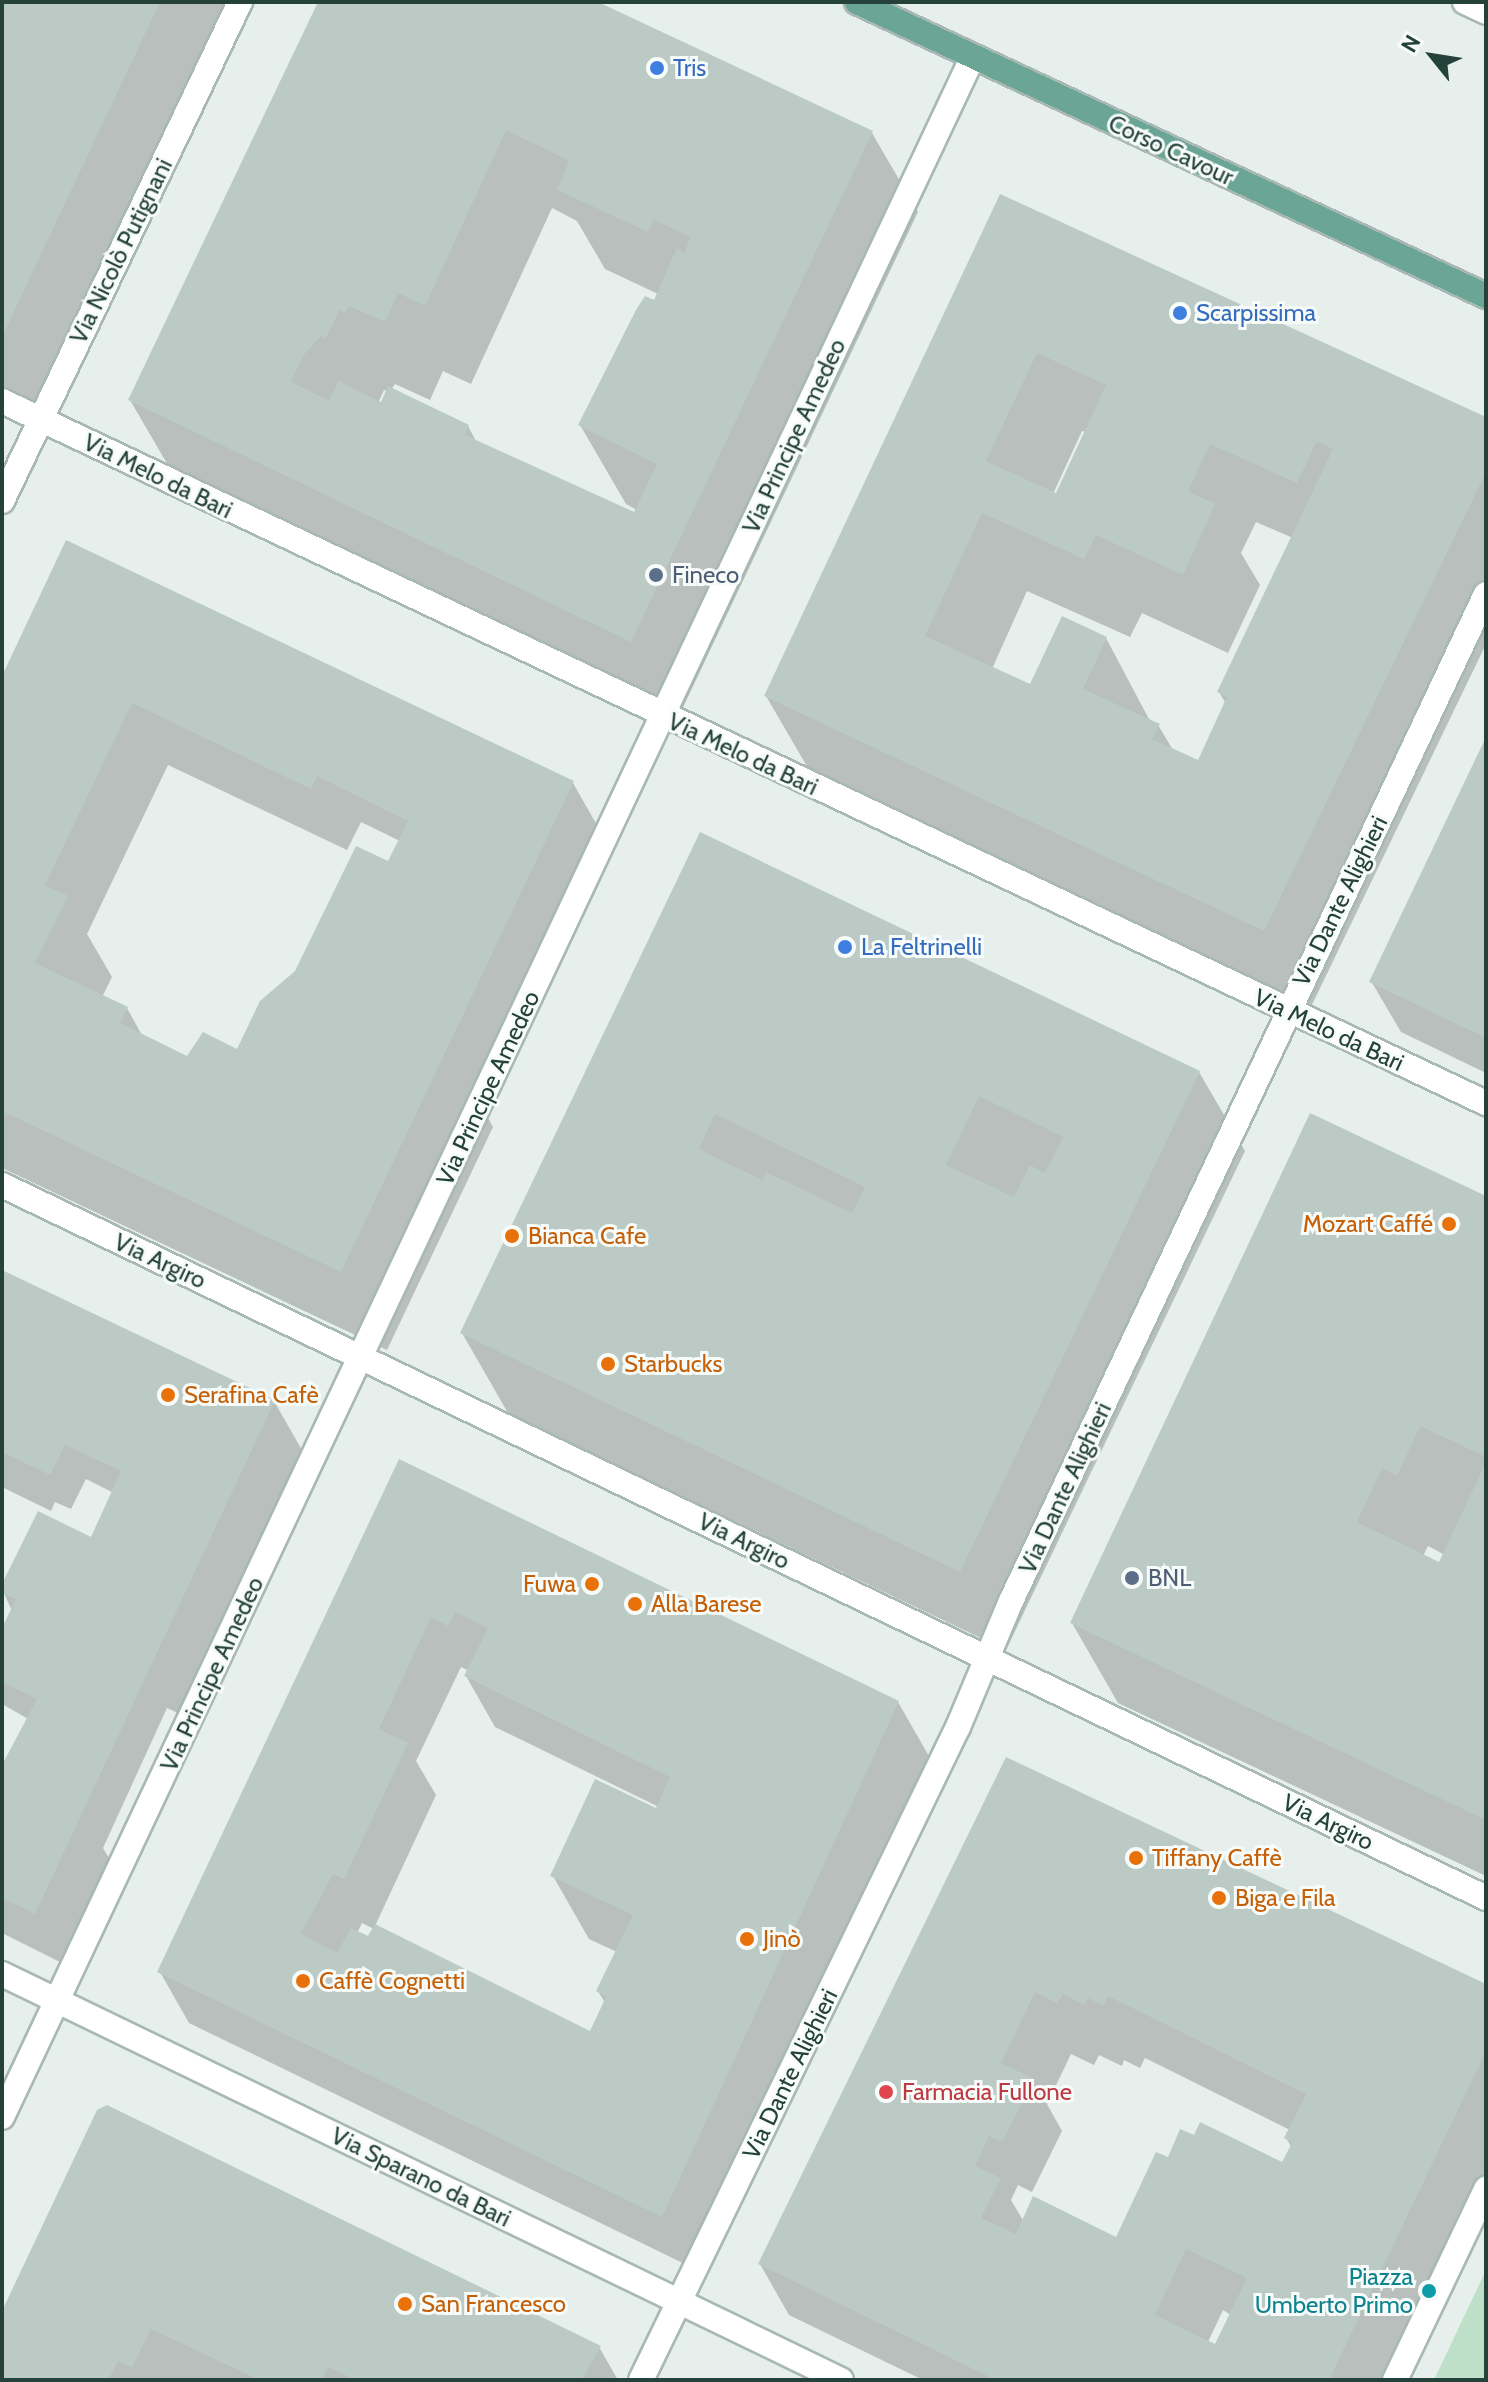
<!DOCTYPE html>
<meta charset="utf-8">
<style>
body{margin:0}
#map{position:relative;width:1488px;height:2382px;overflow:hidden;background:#e6efeb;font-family:Cabin,sans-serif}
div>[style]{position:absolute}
.green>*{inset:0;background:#bfe0c8}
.shadow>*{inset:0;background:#0003}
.building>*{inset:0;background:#bbcac4}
.roads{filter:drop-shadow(2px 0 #a8b8b2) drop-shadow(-2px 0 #a8b8b2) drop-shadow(0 2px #a8b8b2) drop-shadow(0 -2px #a8b8b2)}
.minor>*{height:24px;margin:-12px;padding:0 12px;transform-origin:12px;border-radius:12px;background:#fff}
.major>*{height:24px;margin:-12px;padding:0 12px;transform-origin:12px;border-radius:12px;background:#6aa596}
.dots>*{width:22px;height:22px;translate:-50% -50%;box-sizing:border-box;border:4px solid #f7fbf9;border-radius:50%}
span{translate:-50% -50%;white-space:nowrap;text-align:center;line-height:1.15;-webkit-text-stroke:6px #f7fbf9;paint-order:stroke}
.shop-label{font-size:24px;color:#366cbe}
.left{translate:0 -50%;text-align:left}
.street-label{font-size:24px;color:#24423a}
.service-label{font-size:24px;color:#4e5e75}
.food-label{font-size:24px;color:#c56008}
.right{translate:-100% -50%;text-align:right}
.health-label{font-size:24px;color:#be3a42}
.culture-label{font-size:24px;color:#0d838f}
.frame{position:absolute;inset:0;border:4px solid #24423a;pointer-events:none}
.north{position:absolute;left:1392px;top:16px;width:80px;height:80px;-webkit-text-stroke:6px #f7fbf9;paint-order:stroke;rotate:300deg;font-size:22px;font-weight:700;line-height:32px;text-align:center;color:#24423a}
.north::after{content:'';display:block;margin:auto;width:28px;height:36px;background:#24423a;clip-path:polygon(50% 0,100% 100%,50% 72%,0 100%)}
</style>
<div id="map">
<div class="green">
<i style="clip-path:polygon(1486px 2270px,1486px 2380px,1434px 2380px)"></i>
</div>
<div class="shadow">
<i style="clip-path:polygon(2px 2px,242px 2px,46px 418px,2px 396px)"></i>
<i style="clip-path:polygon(evenodd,320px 2px,593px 2px,872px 133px,918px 212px,677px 720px,176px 479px,130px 400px,320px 2px,552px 208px,577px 221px,605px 269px,658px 294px,580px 425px,626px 504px,637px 510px,635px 514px,477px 443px,468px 426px,391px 390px,395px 384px,430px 400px,443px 371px,471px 384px,552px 208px,320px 2px,384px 390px,387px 391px,382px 405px,378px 403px,384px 390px)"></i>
<i style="clip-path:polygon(evenodd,1001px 196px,1486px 419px,1486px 644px,1310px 1009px,812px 775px,766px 696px,1001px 196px,1082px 431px,1086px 432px,1057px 496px,1053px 494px,1082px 431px,1001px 196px,1256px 522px,1293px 538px,1219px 692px,1226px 704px,1199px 762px,1173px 750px,1158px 725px,1150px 721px,1106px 638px,1031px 687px,992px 669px,1027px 591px,1130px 637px,1142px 613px,1228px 653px,1260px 585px,1241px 553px,1256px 522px)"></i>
<i style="clip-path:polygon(evenodd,2px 680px,476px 737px,573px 783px,602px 834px,477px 1098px,493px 1127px,387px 1350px,2px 1168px,2px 680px,168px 765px,347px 850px,361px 822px,400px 841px,392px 866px,297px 973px,238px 1052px,187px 1059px,143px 1037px,127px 1008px,102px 997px,112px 977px,87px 934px,168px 765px)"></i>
<i style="clip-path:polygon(1486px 742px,1486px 1073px,1401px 1032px,1371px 981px)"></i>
<i style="clip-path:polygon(700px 835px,1199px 1072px,1245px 1151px,1006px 1650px,508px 1413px,462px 1333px)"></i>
<i style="clip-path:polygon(evenodd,1486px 1198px,1486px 1876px,1118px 1703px,1072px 1623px,1486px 1198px,1428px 1546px,1445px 1555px,1440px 1564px,1423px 1556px,1428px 1546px)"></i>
<i style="clip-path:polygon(2px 1273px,274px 1401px,303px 1452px,180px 1714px,167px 1708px,103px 1848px,112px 1863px,64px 1964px,2px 1933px,2px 1768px,30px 1720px,2px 1704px,2px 1633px,12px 1611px,2px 1589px,92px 1539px,114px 1493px,86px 1479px,71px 1509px,55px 1502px,51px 1511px,2px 1487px)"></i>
<i style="clip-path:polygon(evenodd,400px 1461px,898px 1702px,934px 1765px,691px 2267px,189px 2023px,160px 1972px,400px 1461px,461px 1667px,469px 1671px,466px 1676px,495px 1727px,659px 1807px,553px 1876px,589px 1939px,617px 1952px,598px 1991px,605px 2003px,591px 2033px,375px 1926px,436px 1795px,416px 1761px,461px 1667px,400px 1461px,362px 1923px,374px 1929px,369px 1939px,357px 1933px,362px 1923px)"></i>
<i style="clip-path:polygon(evenodd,1007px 1759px,1486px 1987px,1486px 2189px,1395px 2380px,923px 2380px,789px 2315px,760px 2264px,1007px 1759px,1071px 2054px,1094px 2065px,1099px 2055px,1122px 2066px,1124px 2060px,1140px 2068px,1145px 2058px,1290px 2130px,1286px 2138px,1292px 2148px,1283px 2165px,1169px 2159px,1117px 2240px,1024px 2222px,1011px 2200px,1018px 2185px,1032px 2192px,1062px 2131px,1047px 2104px,1071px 2054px,1007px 1759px,1223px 2310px,1231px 2315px,1216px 2346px,1208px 2342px,1223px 2310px)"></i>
<i style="clip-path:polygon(2px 2316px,599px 2347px,618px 2380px,2px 2380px)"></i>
</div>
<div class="building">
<i style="clip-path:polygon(2px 2px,160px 2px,2px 337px)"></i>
<i style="clip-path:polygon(evenodd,318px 2px,598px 2px,873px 131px,631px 642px,128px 400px,318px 2px,506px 130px,569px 161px,557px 190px,648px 232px,654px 220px,690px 237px,685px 253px,677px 248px,654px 300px,645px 296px,636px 310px,578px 425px,657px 464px,634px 512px,465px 435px,469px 425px,388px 386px,381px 402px,338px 381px,329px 401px,291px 382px,303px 356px,321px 336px,325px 339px,340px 310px,345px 313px,349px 306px,385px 322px,398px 293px,425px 306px,506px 130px)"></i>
<i style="clip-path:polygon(evenodd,1000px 194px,1486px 417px,1486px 472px,1264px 931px,764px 696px,1000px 194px,1037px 353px,1106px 385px,1056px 493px,986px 461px,1037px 353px,1000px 194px,1317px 441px,1333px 449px,1217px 692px,1227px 697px,1198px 760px,1152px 739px,1160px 724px,1083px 689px,1107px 637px,1062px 616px,1030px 684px,925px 636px,982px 513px,1084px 559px,1096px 535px,1183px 575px,1215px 504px,1188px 491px,1210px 444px,1297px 483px,1317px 441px)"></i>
<i style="clip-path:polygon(evenodd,66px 540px,574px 781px,341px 1272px,2px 1111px,2px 676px,66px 540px,132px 703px,311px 789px,317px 776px,408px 821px,388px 861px,356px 846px,295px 971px,260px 1001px,237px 1049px,203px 1032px,187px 1056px,120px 1023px,128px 1007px,35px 963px,68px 896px,45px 885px,132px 703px)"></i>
<i style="clip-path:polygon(1486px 737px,1486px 1038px,1369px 982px)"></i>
<i style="clip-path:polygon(evenodd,700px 832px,1200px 1071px,960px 1572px,460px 1333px,700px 832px,979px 1096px,1063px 1137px,1045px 1173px,1030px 1165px,1014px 1197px,946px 1165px,979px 1096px,700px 832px,715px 1114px,865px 1187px,852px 1213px,766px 1172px,762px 1180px,699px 1149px,715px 1114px)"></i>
<i style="clip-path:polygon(1310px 1113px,1486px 1196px,1486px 1457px,1420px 1426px,1397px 1476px,1382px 1468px,1357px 1522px,1439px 1562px,1486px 1462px,1486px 1820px,1070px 1623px)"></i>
<i style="clip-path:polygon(2px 1270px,275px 1400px,35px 1914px,2px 1898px,2px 1765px,37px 1699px,2px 1682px,2px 1628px,16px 1599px,2px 1593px,2px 1584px,38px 1511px,91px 1537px,121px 1471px,65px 1445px,50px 1475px,2px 1452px)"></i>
<i style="clip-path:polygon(evenodd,399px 1459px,899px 1701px,662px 2217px,157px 1972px,399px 1459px,455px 1612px,488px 1628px,464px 1676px,670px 1777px,656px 1808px,595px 1779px,550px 1876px,633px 1915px,596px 1991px,606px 1997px,590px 2031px,375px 1924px,368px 1936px,351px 1928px,337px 1953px,301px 1934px,333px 1874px,344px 1879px,408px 1743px,379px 1729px,431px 1617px,448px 1626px,455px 1612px)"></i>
<i style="clip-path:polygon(evenodd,1006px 1757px,1486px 1984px,1486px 2051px,1329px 2380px,996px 2380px,758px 2264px,1006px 1757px,1035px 1992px,1057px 2003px,1063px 1994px,1085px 2005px,1088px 1998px,1104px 2006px,1108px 1996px,1306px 2094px,1284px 2138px,1292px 2143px,1282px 2162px,1200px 2122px,1194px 2135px,1180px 2129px,1168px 2157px,1156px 2152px,1116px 2237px,1033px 2196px,1016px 2234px,981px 2218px,1001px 2178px,975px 2166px,989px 2136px,1002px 2142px,1034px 2079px,1001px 2063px,1035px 1992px,1006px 1757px,1186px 2249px,1247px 2278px,1215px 2344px,1155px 2315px,1186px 2249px)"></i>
<i style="clip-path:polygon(107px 2105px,466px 2280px,601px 2346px,582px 2380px,356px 2380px,328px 2367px,322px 2380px,259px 2380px,151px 2329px,132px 2367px,118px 2361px,108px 2380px,2px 2380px,2px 2311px,97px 2110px)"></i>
</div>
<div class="roads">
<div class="minor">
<i style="left:1465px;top:2px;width:23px;rotate:25deg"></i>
<i style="left:2px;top:401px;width:1642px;rotate:25.32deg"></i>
<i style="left:2px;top:501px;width:553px;rotate:-64.5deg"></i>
<i style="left:2px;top:1185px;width:1646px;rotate:25.66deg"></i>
<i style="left:2px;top:1974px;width:932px;rotate:25.82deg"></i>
<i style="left:2px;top:2117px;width:2276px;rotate:-64.77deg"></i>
<i style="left:641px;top:2380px;width:726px;rotate:-64.11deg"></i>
<i style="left:958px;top:1727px;width:137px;rotate:-67.2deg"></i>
<i style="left:1011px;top:1601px;width:1113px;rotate:-64.75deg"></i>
<i style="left:1395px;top:2380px;width:212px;rotate:-64.5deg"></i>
</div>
<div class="major">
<i style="left:857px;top:2px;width:694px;rotate:25.05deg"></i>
</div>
</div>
<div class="dots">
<i style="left:657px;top:68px;background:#3f7fe0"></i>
<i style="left:1180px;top:313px;background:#3f7fe0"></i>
<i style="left:656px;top:575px;background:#5c6f8a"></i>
<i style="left:845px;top:947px;background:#3f7fe0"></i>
<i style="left:1449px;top:1224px;background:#e8710a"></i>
<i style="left:512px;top:1236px;background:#e8710a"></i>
<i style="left:608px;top:1364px;background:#e8710a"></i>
<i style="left:168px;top:1395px;background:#e8710a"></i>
<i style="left:1132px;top:1578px;background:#5c6f8a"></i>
<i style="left:592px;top:1584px;background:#e8710a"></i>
<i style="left:635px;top:1604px;background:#e8710a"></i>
<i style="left:1136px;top:1858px;background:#e8710a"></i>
<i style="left:1219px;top:1898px;background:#e8710a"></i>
<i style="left:747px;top:1939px;background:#e8710a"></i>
<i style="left:303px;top:1981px;background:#e8710a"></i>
<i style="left:886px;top:2092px;background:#e0444e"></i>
<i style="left:1429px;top:2291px;background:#0f9aa8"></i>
<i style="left:405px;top:2304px;background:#e8710a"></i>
</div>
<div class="shop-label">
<span class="left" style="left:673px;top:68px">Tris</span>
<span class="left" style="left:1196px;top:313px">Scarpissima</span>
<span class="left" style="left:861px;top:947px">La Feltrinelli</span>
</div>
<div class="street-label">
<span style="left:1171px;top:150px;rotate:25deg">Corso Cavour</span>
<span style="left:121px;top:251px;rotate:-64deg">Via Nicolò Putignani</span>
<span style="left:794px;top:436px;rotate:-65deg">Via Principe Amedeo</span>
<span style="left:158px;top:476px;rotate:26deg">Via Melo da Bari</span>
<span style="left:743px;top:754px;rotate:25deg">Via Melo da Bari</span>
<span style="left:1340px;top:901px;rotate:-64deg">Via Dante Alighieri</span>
<span style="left:1329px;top:1030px;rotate:25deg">Via Melo da Bari</span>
<span style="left:488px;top:1088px;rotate:-65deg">Via Principe Amedeo</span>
<span style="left:160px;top:1261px;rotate:25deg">Via Argiro</span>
<span style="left:1065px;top:1488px;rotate:-65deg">Via Dante Alighieri</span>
<span style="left:744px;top:1541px;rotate:26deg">Via Argiro</span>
<span style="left:212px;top:1674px;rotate:-65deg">Via Principe Amedeo</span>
<span style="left:1328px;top:1822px;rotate:26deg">Via Argiro</span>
<span style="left:790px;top:2074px;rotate:-64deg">Via Dante Alighieri</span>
<span style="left:421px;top:2177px;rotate:26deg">Via Sparano da Bari</span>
</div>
<div class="service-label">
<span class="left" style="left:672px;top:575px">Fineco</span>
<span class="left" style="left:1148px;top:1578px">BNL</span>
</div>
<div class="food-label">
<span class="right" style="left:1433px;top:1224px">Mozart Caffé</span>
<span class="left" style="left:528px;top:1236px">Bianca Cafe</span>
<span class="left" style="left:624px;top:1364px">Starbucks</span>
<span class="left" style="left:184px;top:1395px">Serafina Cafè</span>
<span class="right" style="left:576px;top:1584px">Fuwa</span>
<span class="left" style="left:651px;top:1604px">Alla Barese</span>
<span class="left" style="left:1152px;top:1858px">Tiffany Caffè</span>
<span class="left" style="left:1235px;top:1898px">Biga e Fila</span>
<span class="left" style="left:763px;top:1939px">Jinò</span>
<span class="left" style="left:319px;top:1981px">Caffè Cognetti</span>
<span class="left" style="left:421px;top:2304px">San Francesco</span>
</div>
<div class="health-label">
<span class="left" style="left:902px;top:2092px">Farmacia Fullone</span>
</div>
<div class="culture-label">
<span class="right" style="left:1413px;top:2291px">Piazza<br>Umberto Primo</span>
</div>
<div class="frame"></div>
<div class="north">N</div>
</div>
